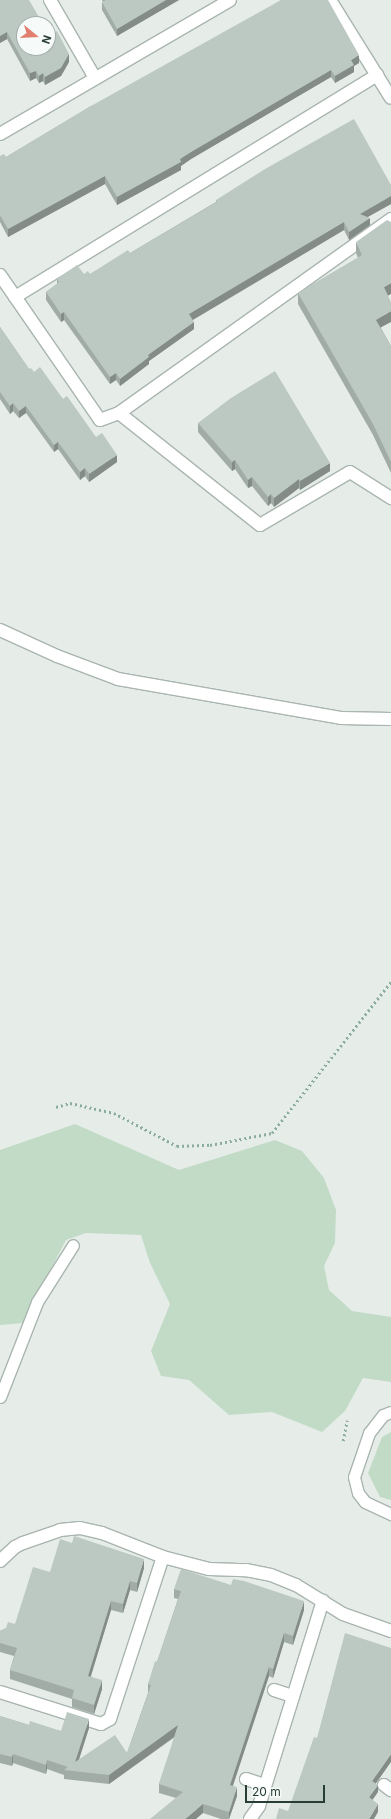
<!DOCTYPE html>
<style>
body{margin:0}
#map{position:relative;width:391px;height:1819px;overflow:hidden;background:#e6ede9;font-family:Inter,sans-serif}
div>[style]{position:absolute}
.green>*{inset:0;background:#c2dbc6}
.path>*{height:2.5px;margin-top:-1.25px;transform-origin:0;background:repeating-linear-gradient(90deg,#8bad9e 0 2px,transparent 0 5px)}
.roads{filter:drop-shadow(1px 0 #a9b5af) drop-shadow(-1px 0 #a9b5af) drop-shadow(0 1px #a9b5af) drop-shadow(0 -1px #a9b5af)}
.lane>*{height:11px;margin:-5.5px;padding:0 5.5px;transform-origin:5.5px;border-radius:5.5px;background:#fff}
.street>*{height:12px;margin:-6px;padding:0 6px;transform-origin:6px;border-radius:6px;background:#fff}
.secondary>*{height:12px;margin:-6px;padding:0 6px;transform-origin:6px;border-radius:6px;background:#fff}
.wall>*{inset:0;background:#a2aca7}
.shaded-wall>*{inset:0;background:#848c88}
.building>*{inset:0;background:#bcc8c2}
span{translate:-50% -50%;white-space:nowrap;text-align:center;line-height:1.15;-webkit-text-stroke:3.5px #f6faf8;paint-order:stroke}
.north{position:absolute;left:16px;top:16px;width:40px;height:40px;box-sizing:border-box;background:#f6faf8;border:1px solid #a3aeaa;border-radius:50%;rotate:108deg;font-size:11px;font-weight:700;line-height:16px;text-align:center;color:#273d35}
.north::after{content:'';display:block;margin:auto;width:14px;height:18px;background:#e17e70;clip-path:polygon(50% 0,100% 100%,50% 72%,0 100%)}
.scale{position:absolute;left:245px;top:1785px;width:80px;height:18px;box-sizing:border-box;border:2px solid #273d35;border-top:0;padding-left:5px;font-size:12px;line-height:14px;white-space:nowrap;color:#273d35;-webkit-text-stroke:3px #f6faf8;paint-order:stroke}
</style>
<div id="map">
<div class="green">
<i style="clip-path:polygon(75px 1124px,179px 1170px,275px 1140px,302px 1151px,324px 1178px,336px 1210px,335px 1243px,324px 1266px,329px 1290px,352px 1311px,391px 1317px,391px 1382px,363px 1378px,345px 1411px,322px 1432px,272px 1412px,229px 1415px,189px 1380px,161px 1376px,151px 1351px,170px 1304px,150px 1263px,141px 1235px,86px 1233px,66px 1240px,23px 1323px,0 1325px,0 1150px)"></i>
<i style="clip-path:polygon(391px 1432px,391px 1500px,380px 1497px,368px 1473px,382px 1437px)"></i>
</div>
<div class="path">
<i style="left:56px;top:1107px;width:15px;rotate:-16deg"></i>
<i style="left:70px;top:1103px;width:45px;rotate:12.8deg"></i>
<i style="left:114px;top:1113px;width:71px;rotate:27.6deg"></i>
<i style="left:177px;top:1146px;width:33px;rotate:-2deg"></i>
<i style="left:210px;top:1145px;width:63px;rotate:-11deg"></i>
<i style="left:272px;top:1133px;width:192px;rotate:-51.8deg"></i>
<i style="left:343px;top:1441px;width:21px;rotate:-79deg"></i>
</div>
<div class="roads">
<div class="lane">
<i style="left:0;top:1397px;width:102px;rotate:-68.7deg"></i>
<i style="left:37px;top:1302px;width:67px;rotate:-57.7deg"></i>
<i style="left:391px;top:1412px;width:9px;rotate:159deg"></i>
<i style="left:383px;top:1415px;width:23px;rotate:128deg"></i>
<i style="left:369px;top:1433px;width:46px;rotate:108.8deg"></i>
<i style="left:354px;top:1477px;width:16px;rotate:76deg"></i>
<i style="left:358px;top:1493px;width:11px;rotate:52deg"></i>
<i style="left:365px;top:1502px;width:29px;rotate:25deg"></i>
</div>
<div class="street">
<i style="left:50px;top:0;width:90px;rotate:60deg"></i>
<i style="left:330px;top:0;width:115px;rotate:58.1deg"></i>
<i style="left:0;top:134px;width:266px;rotate:-30.2deg"></i>
<i style="left:0;top:275px;width:176px;rotate:55.4deg"></i>
<i style="left:100px;top:420px;width:20px;rotate:-20deg"></i>
<i style="left:119px;top:413px;width:334px;rotate:-35.5deg"></i>
<i style="left:15px;top:297px;width:425px;rotate:-31.5deg"></i>
<i style="left:119px;top:413px;width:180px;rotate:38.5deg"></i>
<i style="left:260px;top:525px;width:104px;rotate:-30.5deg"></i>
<i style="left:350px;top:472px;width:49px;rotate:32.4deg"></i>
<i style="left:0;top:1561px;width:21px;rotate:-43deg"></i>
<i style="left:15px;top:1547px;width:9px;rotate:-27deg"></i>
<i style="left:23px;top:1543px;width:39px;rotate:-19deg"></i>
<i style="left:60px;top:1530px;width:20px;rotate:-6deg"></i>
<i style="left:80px;top:1528px;width:23px;rotate:13deg"></i>
<i style="left:102px;top:1533px;width:66px;rotate:21.5deg"></i>
<i style="left:163px;top:1557px;width:48px;rotate:14.6deg"></i>
<i style="left:209px;top:1569px;width:37px;rotate:2deg"></i>
<i style="left:246px;top:1570px;width:25px;rotate:11deg"></i>
<i style="left:271px;top:1575px;width:27px;rotate:22deg"></i>
<i style="left:296px;top:1585px;width:55px;rotate:31.7deg"></i>
<i style="left:343px;top:1614px;width:51px;rotate:19.5deg"></i>
<i style="left:274px;top:1690px;width:20px;rotate:18deg"></i>
<i style="left:0;top:1692px;width:106px;rotate:17.6deg"></i>
<i style="left:101px;top:1724px;width:10px;rotate:-29deg"></i>
<i style="left:110px;top:1719px;width:170px;rotate:-71.9deg"></i>
<i style="left:246px;top:1779px;width:20px;rotate:18deg"></i>
<i style="left:384px;top:1785px;width:9px;rotate:36deg"></i>
<i style="left:250px;top:1819px;width:16px;rotate:-55deg"></i>
<i style="left:259px;top:1806px;width:215px;rotate:-72.7deg"></i>
</div>
<div class="secondary">
<i style="left:0;top:630px;width:63px;rotate:24.5deg"></i>
<i style="left:57px;top:656px;width:65px;rotate:20.7deg"></i>
<i style="left:118px;top:679px;width:226px;rotate:9.9deg"></i>
<i style="left:341px;top:718px;width:50px;rotate:1.1deg"></i>
</div>
</div>
<div class="wall">
<i style="clip-path:polygon(0 0,49px 35px,69px 62px,61px 76px,45px 85px,43px 81px,39px 83px,36px 78px,30px 81px,7px 39px,0 43px)"></i>
<i style="clip-path:polygon(102px 0,179px 0,117px 36px,102px 10px,102px 2px,103px 2px)"></i>
<i style="clip-path:polygon(359px 63px,354px 66px,354px 72px,335px 83px,331px 77px,191px 159px,181px 166px,181px 170px,117px 205px,105px 184px,8px 237px,0 222px,0 156px,6px 157px,91px 106px)"></i>
<i style="clip-path:polygon(391px 185px,391px 204px,368px 217px,370px 225px,349px 240px,344px 230px,193px 320px,194px 329px,149px 361px,149px 364px,120px 386px,116px 380px,110px 384px,64px 320px,61px 322px,46px 300px,46px 292px,57px 284px,57px 279px,84px 274px,90px 274px,130px 253px,216px 202px,216px 200px)"></i>
<i style="clip-path:polygon(356px 242px,388px 295px,381px 328px,391px 346px,391px 473px,373px 435px,298px 304px,298px 293px,358px 258px,356px 253px)"></i>
<i style="clip-path:polygon(0 327px,29px 369px,34px 372px,63px 399px,117px 462px,89px 482px,85px 476px,80px 480px,58px 449px,54px 452px,26px 413px,19px 418px,13px 411px,10px 414px,0 399px)"></i>
<i style="clip-path:polygon(198px 423px,330px 471px,300px 490px,299px 488px,274px 507px,271px 503px,268px 506px,252px 486px,248px 488px,235px 469px,232px 471px,198px 432px)"></i>
<i style="clip-path:polygon(144px 1568px,137px 1592px,130px 1590px,123px 1613px,111px 1610px,91px 1676px,102px 1689px,94px 1714px,72px 1707px,72px 1699px,10px 1679px,10px 1670px,14px 1656px,0 1652px,0 1631px,15px 1624px,50px 1572px)"></i>
<i style="clip-path:polygon(174px 1589px,304px 1610px,293px 1645px,284px 1642px,273px 1678px,269px 1676px,233px 1786px,237px 1796px,229px 1819px,221px 1819px,203px 1813px,176px 1798px,159px 1793px,159px 1784px,175px 1737px,109px 1784px,64px 1779px,64px 1775px,47px 1769px,46px 1774px,13px 1763px,12px 1766px,0 1763px,0 1716px,29px 1725px,61px 1731px,89px 1728px,79px 1760px,127px 1753px,148px 1693px,148px 1684px,157px 1662px,178px 1599px,174px 1598px)"></i>
</div>
<div class="shaded-wall">
<i style="clip-path:polygon(166px 0,179px 0,117px 36px,117px 29px)"></i>
<i style="clip-path:polygon(7px 32px,7px 39px,0 43px,0 36px)"></i>
<i style="clip-path:polygon(69px 54px,69px 62px,61px 76px,45px 85px,45px 77px)"></i>
<i style="clip-path:polygon(359px 55px,359px 63px,354px 66px,354px 72px,335px 83px,335px 76px,351px 60px)"></i>
<i style="clip-path:polygon(331px 70px,331px 77px,191px 159px,181px 166px,181px 170px,117px 205px,117px 197px,180px 159px,191px 152px)"></i>
<i style="clip-path:polygon(36px 71px,36px 78px,30px 81px,30px 73px)"></i>
<i style="clip-path:polygon(43px 73px,43px 81px,39px 83px,39px 76px)"></i>
<i style="clip-path:polygon(105px 176px,105px 184px,8px 237px,8px 229px)"></i>
<i style="clip-path:polygon(391px 196px,391px 204px,360px 221px,360px 214px)"></i>
<i style="clip-path:polygon(370px 218px,370px 225px,349px 240px,349px 232px)"></i>
<i style="clip-path:polygon(344px 222px,344px 230px,189px 322px,189px 314px)"></i>
<i style="clip-path:polygon(391px 283px,391px 294px,384px 298px,384px 287px)"></i>
<i style="clip-path:polygon(391px 311px,391px 322px,376px 330px,376px 320px)"></i>
<i style="clip-path:polygon(64px 312px,64px 320px,61px 322px,61px 314px)"></i>
<i style="clip-path:polygon(194px 322px,194px 329px,149px 361px,149px 364px,120px 386px,120px 379px,148px 355px)"></i>
<i style="clip-path:polygon(116px 373px,116px 380px,110px 384px,110px 377px)"></i>
<i style="clip-path:polygon(13px 403px,13px 411px,10px 414px,10px 406px)"></i>
<i style="clip-path:polygon(26px 406px,26px 413px,19px 418px,19px 411px)"></i>
<i style="clip-path:polygon(58px 442px,58px 449px,54px 452px,54px 445px)"></i>
<i style="clip-path:polygon(117px 455px,117px 462px,89px 482px,89px 474px)"></i>
<i style="clip-path:polygon(235px 460px,235px 469px,232px 471px,232px 462px)"></i>
<i style="clip-path:polygon(330px 463px,330px 471px,300px 490px,300px 481px)"></i>
<i style="clip-path:polygon(85px 468px,85px 476px,80px 480px,80px 472px)"></i>
<i style="clip-path:polygon(252px 477px,252px 486px,248px 488px,248px 480px)"></i>
<i style="clip-path:polygon(299px 479px,299px 488px,274px 507px,274px 498px)"></i>
<i style="clip-path:polygon(271px 494px,271px 503px,268px 506px,268px 497px)"></i>
<i style="clip-path:polygon(144px 1559px,144px 1568px,137px 1592px,137px 1583px)"></i>
<i style="clip-path:polygon(130px 1581px,130px 1590px,123px 1613px,123px 1604px)"></i>
<i style="clip-path:polygon(111px 1601px,111px 1610px,88px 1685px,88px 1676px)"></i>
<i style="clip-path:polygon(304px 1601px,304px 1610px,293px 1645px,293px 1636px)"></i>
<i style="clip-path:polygon(284px 1633px,284px 1642px,273px 1678px,273px 1669px)"></i>
<i style="clip-path:polygon(269px 1667px,269px 1676px,230px 1794px,230px 1785px)"></i>
<i style="clip-path:polygon(102px 1680px,102px 1689px,94px 1714px,94px 1705px)"></i>
<i style="clip-path:polygon(89px 1719px,89px 1728px,75px 1771px,75px 1762px)"></i>
<i style="clip-path:polygon(178px 1725px,178px 1734px,109px 1784px,109px 1775px)"></i>
<i style="clip-path:polygon(13px 1754px,13px 1763px,12px 1766px,12px 1757px)"></i>
<i style="clip-path:polygon(391px 1754px,391px 1762px,372px 1789px,372px 1781px)"></i>
<i style="clip-path:polygon(47px 1760px,47px 1769px,46px 1774px,46px 1765px)"></i>
<i style="clip-path:polygon(378px 1785px,378px 1792px,369px 1805px,369px 1797px)"></i>
<i style="clip-path:polygon(237px 1787px,237px 1796px,229px 1819px,229px 1812px)"></i>
<i style="clip-path:polygon(203px 1804px,203px 1813px,196px 1819px,185px 1819px)"></i>
<i style="clip-path:polygon(378px 1804px,378px 1812px,374px 1819px,369px 1819px)"></i>
</div>
<div class="building">
<i style="clip-path:polygon(0 0,29px 0,43px 24px,24px 24px,24px 48px,48px 48px,48px 33px,49px 35px,57px 31px,69px 54px,61px 68px,45px 77px,43px 73px,39px 76px,36px 71px,30px 73px,7px 32px,0 36px)"></i>
<i style="clip-path:polygon(106px 0,166px 0,117px 29px,102px 2px)"></i>
<i style="clip-path:polygon(281px 0,328px 0,359px 55px,351px 60px,354px 65px,335px 76px,331px 70px,191px 152px,180px 159px,181px 162px,117px 197px,105px 176px,8px 229px,0 215px,0 156px,4px 154px,6px 157px,91px 106px)"></i>
<i style="clip-path:polygon(354px 119px,391px 185px,391px 196px,360px 214px,370px 218px,349px 232px,344px 222px,189px 314px,194px 322px,148px 355px,149px 357px,120px 379px,116px 373px,110px 377px,64px 312px,61px 314px,46px 292px,59px 282px,57px 279px,77px 265px,84px 274px,88px 271px,90px 274px,128px 250px,130px 253px,217px 202px,216px 200px,265px 169px)"></i>
<i style="clip-path:polygon(387px 220px,391px 222px,391px 283px,384px 287px,391px 302px,391px 311px,376px 320px,391px 346px,391px 462px,373px 424px,298px 293px,362px 255px,356px 242px)"></i>
<i style="clip-path:polygon(0 327px,29px 369px,31px 368px,34px 372px,40px 367px,63px 399px,67px 396px,96px 437px,102px 433px,117px 455px,89px 474px,85px 468px,80px 472px,58px 442px,54px 445px,26px 406px,19px 411px,13px 403px,10px 406px,0 392px)"></i>
<i style="clip-path:polygon(275px 371px,330px 463px,300px 481px,299px 479px,274px 498px,271px 494px,268px 497px,252px 477px,248px 480px,235px 460px,232px 462px,198px 423px,231px 398px)"></i>
<i style="clip-path:polygon(74px 1536px,144px 1559px,137px 1583px,130px 1581px,123px 1604px,111px 1601px,88px 1676px,102px 1680px,94px 1705px,72px 1698px,74px 1690px,10px 1670px,17px 1648px,0 1643px,0 1631px,6px 1628px,8px 1622px,15px 1624px,33px 1567px,50px 1572px,60px 1539px,72px 1543px)"></i>
<i style="clip-path:polygon(181px 1569px,231px 1585px,233px 1579px,244px 1581px,304px 1601px,293px 1636px,284px 1633px,273px 1669px,269px 1667px,230px 1785px,237px 1787px,229px 1812px,203px 1804px,185px 1819px,150px 1819px,183px 1792px,159px 1784px,178px 1725px,109px 1775px,64px 1770px,68px 1767px,47px 1760px,46px 1765px,13px 1754px,12px 1757px,0 1754px,0 1716px,29px 1725px,30px 1721px,61px 1731px,67px 1712px,89px 1719px,75px 1762px,115px 1735px,127px 1753px,151px 1685px,148px 1684px,155px 1661px,157px 1662px,181px 1591px,174px 1589px)"></i>
<i style="clip-path:polygon(345px 1633px,391px 1648px,391px 1754px,372px 1781px,378px 1785px,369px 1797px,378px 1804px,369px 1819px,276px 1819px,279px 1808px,288px 1811px,314px 1737px,317px 1738px)"></i>
</div>
<div class="north">N</div>
<div class="scale">20 m</div>
</div>
